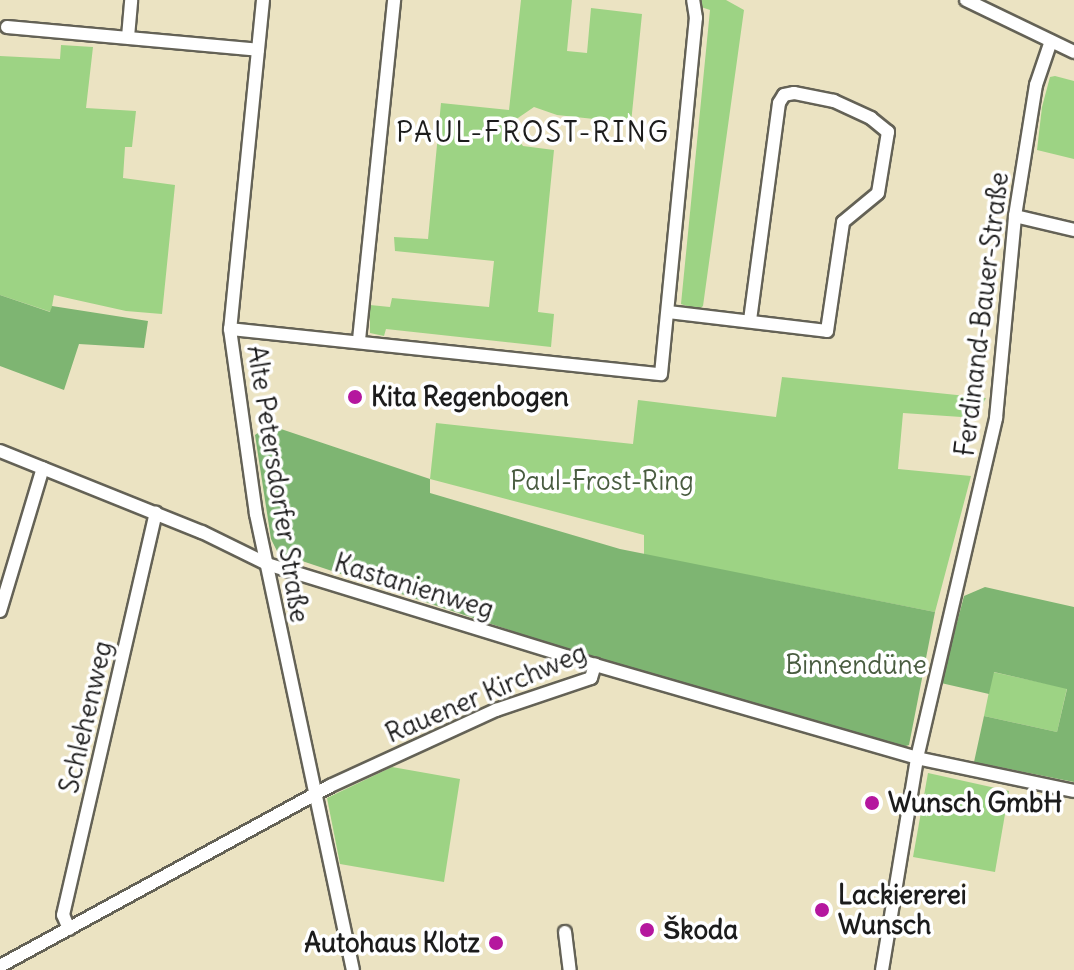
<!DOCTYPE html>
<meta charset="utf-8">
<style>
body{margin:0}
#map{position:relative;width:1074px;height:970px;overflow:hidden;background:#ebe3c2;font-family:Delius,sans-serif}
div>[style]{position:absolute}
.green>*{inset:0;background:#9dd384}
.forest>*{inset:0;background:#7eb572}
.roads{filter:drop-shadow(2px 0 #646256) drop-shadow(-2px 0 #646256) drop-shadow(0 2px #646256) drop-shadow(0 -2px #646256)}
.street>*{height:12px;margin:-6px;padding:0 6px;transform-origin:6px;border-radius:6px;background:#fff}
.dots>*{width:22px;height:22px;translate:-50% -50%;box-sizing:border-box;border:4px solid #fff;border-radius:50%}
span{translate:-50% -50%;white-space:nowrap;text-align:center;line-height:1.15;-webkit-text-stroke:7px #fff;paint-order:stroke}
.street-label{font-size:26px;color:#1c1c1c}
.poi-label{font-size:26px;color:#1c1c1c;font-weight:700}
.left{translate:0 -50%;text-align:left}
.right{translate:-100% -50%;text-align:right}
.park-label{font-size:26px;color:#495c40}
.neighbourhood-label{font-size:28px;color:#1c1c1c;letter-spacing:2px}
</style>
<div id="map">
<div class="green">
<i style="clip-path:polygon(521px 0,572px 0,567px 51px,587px 53px,591px 8px,642px 14px,631px 123px,557px 115px,534px 107px,515px 120px,514px 133px,523px 146px,554px 150px,538px 312px,554px 314px,551px 347px,386px 329px,384px 336px,370px 333px,370px 305px,390px 307px,392px 298px,489px 307px,494px 261px,395px 251px,394px 237px,428px 239px,441px 103px,509px 110px)"></i>
<i style="clip-path:polygon(698px 0,726px 0,744px 10px,703px 306px,698px 310px,681px 304px,710px 10px,701px 7px)"></i>
<i style="clip-path:polygon(61px 45px,93px 47px,86px 108px,136px 111px,132px 147px,125px 147px,123px 178px,175px 185px,162px 314px,126px 311px,54px 295px,51px 312px,0 295px,0 56px,60px 59px)"></i>
<i style="clip-path:polygon(1055px 76px,1074px 81px,1074px 159px,1037px 150px,1042px 107px,1050px 77px)"></i>
<i style="clip-path:polygon(782px 377px,986px 398px,976px 418px,903px 413px,898px 469px,971px 476px,935px 612px,644px 555px,644px 535px,430px 479px,436px 423px,633px 444px,638px 400px,776px 417px)"></i>
<i style="clip-path:polygon(993px 672px,1067px 688px,1057px 732px,984px 716px)"></i>
<i style="clip-path:polygon(392px 767px,460px 779px,444px 882px,340px 864px,327px 798px)"></i>
<i style="clip-path:polygon(928px 773px,1009px 791px,995px 872px,913px 857px)"></i>
</div>
<div class="forest">
<i style="clip-path:polygon(0 295px,50px 312px,52px 306px,148px 321px,144px 348px,79px 344px,64px 390px,0 366px)"></i>
<i style="clip-path:polygon(269px 425px,430px 479px,430px 493px,620px 549px,935px 612px,909px 745px,903px 747px,575px 652px,278px 553px,271px 539px,255px 435px)"></i>
<i style="clip-path:polygon(985px 587px,1074px 607px,1074px 782px,974px 762px,984px 716px,1057px 732px,1067px 689px,994px 672px,989px 694px,941px 683px,964px 596px)"></i>
</div>
<div class="roads">
<div class="street">
<i style="left:263px;top:0;width:331px;rotate:95.7deg"></i>
<i style="left:230px;top:329px;width:187px;rotate:82deg"></i>
<i style="left:256px;top:514px;width:466px;rotate:78deg"></i>
<i style="left:966px;top:0;width:120px;rotate:25.7deg"></i>
<i style="left:7px;top:27px;width:252px;rotate:5.2deg"></i>
<i style="left:128px;top:37px;width:37px;rotate:-85deg"></i>
<i style="left:1015px;top:216px;width:61px;rotate:13.3deg"></i>
<i style="left:668px;top:312px;width:160px;rotate:6.8deg"></i>
<i style="left:827px;top:331px;width:110px;rotate:-81.6deg"></i>
<i style="left:843px;top:222px;width:45px;rotate:-39.6deg"></i>
<i style="left:878px;top:193px;width:62px;rotate:-80.7deg"></i>
<i style="left:888px;top:132px;width:22px;rotate:-141deg"></i>
<i style="left:871px;top:118px;width:41px;rotate:-155.3deg"></i>
<i style="left:834px;top:101px;width:41px;rotate:-168.7deg"></i>
<i style="left:794px;top:93px;width:10px;rotate:169deg"></i>
<i style="left:784px;top:95px;width:9px;rotate:122deg"></i>
<i style="left:779px;top:103px;width:220px;rotate:97.6deg"></i>
<i style="left:230px;top:329px;width:433px;rotate:6deg"></i>
<i style="left:661px;top:374px;width:358px;rotate:-84.4deg"></i>
<i style="left:696px;top:18px;width:18px;rotate:-99deg"></i>
<i style="left:359px;top:340px;width:342px;rotate:-84.1deg"></i>
<i style="left:0;top:451px;width:218px;rotate:21.9deg"></i>
<i style="left:202px;top:532px;width:72px;rotate:26.2deg"></i>
<i style="left:267px;top:564px;width:343px;rotate:17.1deg"></i>
<i style="left:595px;top:665px;width:335px;rotate:16.1deg"></i>
<i style="left:917px;top:758px;width:160px;rotate:11.9deg"></i>
<i style="left:0;top:611px;width:149px;rotate:-73.3deg"></i>
<i style="left:69px;top:929px;width:15px;rotate:-113deg"></i>
<i style="left:63px;top:915px;width:413px;rotate:-77deg"></i>
<i style="left:565px;top:932px;width:38px;rotate:83deg"></i>
<i style="left:0;top:966px;width:376px;rotate:-28.6deg"></i>
<i style="left:330px;top:786px;width:183px;rotate:-24.6deg"></i>
<i style="left:496px;top:710px;width:100px;rotate:-18.6deg"></i>
<i style="left:591px;top:678px;width:14px;rotate:-73deg"></i>
<i style="left:882px;top:970px;width:215px;rotate:-80.6deg"></i>
<i style="left:917px;top:758px;width:349px;rotate:-76.9deg"></i>
<i style="left:996px;top:418px;width:203px;rotate:-84.6deg"></i>
<i style="left:1015px;top:216px;width:133px;rotate:-80.9deg"></i>
<i style="left:1036px;top:85px;width:46px;rotate:-71.2deg"></i>
</div>
</div>
<div class="dots">
<i style="left:355px;top:397px;background:#b5179e"></i>
<i style="left:872px;top:803px;background:#b5179e"></i>
<i style="left:822px;top:910px;background:#b5179e"></i>
<i style="left:647px;top:930px;background:#b5179e"></i>
<i style="left:496px;top:943px;background:#b5179e"></i>
</div>
<div class="street-label">
<span style="left:982px;top:314px;rotate:-83deg">Ferdinand-Bauer-Straße</span>
<span style="left:278px;top:484px;rotate:81deg">Alte Petersdorfer Straße</span>
<span style="left:414px;top:586px;rotate:17deg">Kastanienweg</span>
<span style="left:486px;top:693px;rotate:-23deg">Rauener Kirchweg</span>
<span style="left:86px;top:717px;rotate:-77deg">Schlehenweg</span>
</div>
<div class="poi-label">
<span class="left" style="left:371px;top:397px">Kita Regenbogen</span>
<span class="left" style="left:888px;top:803px">Wunsch GmbH</span>
<span class="left" style="left:838px;top:910px">Lackiererei<br>Wunsch</span>
<span class="left" style="left:663px;top:930px">Škoda</span>
<span class="right" style="left:480px;top:943px">Autohaus Klotz</span>
</div>
<div class="park-label">
<span style="left:602px;top:481px">Paul-Frost-Ring</span>
<span style="left:856px;top:665px">Binnendüne</span>
</div>
<div class="neighbourhood-label">
<span style="left:533px;top:132px">PAUL-FROST-RING</span>
</div>
</div>
